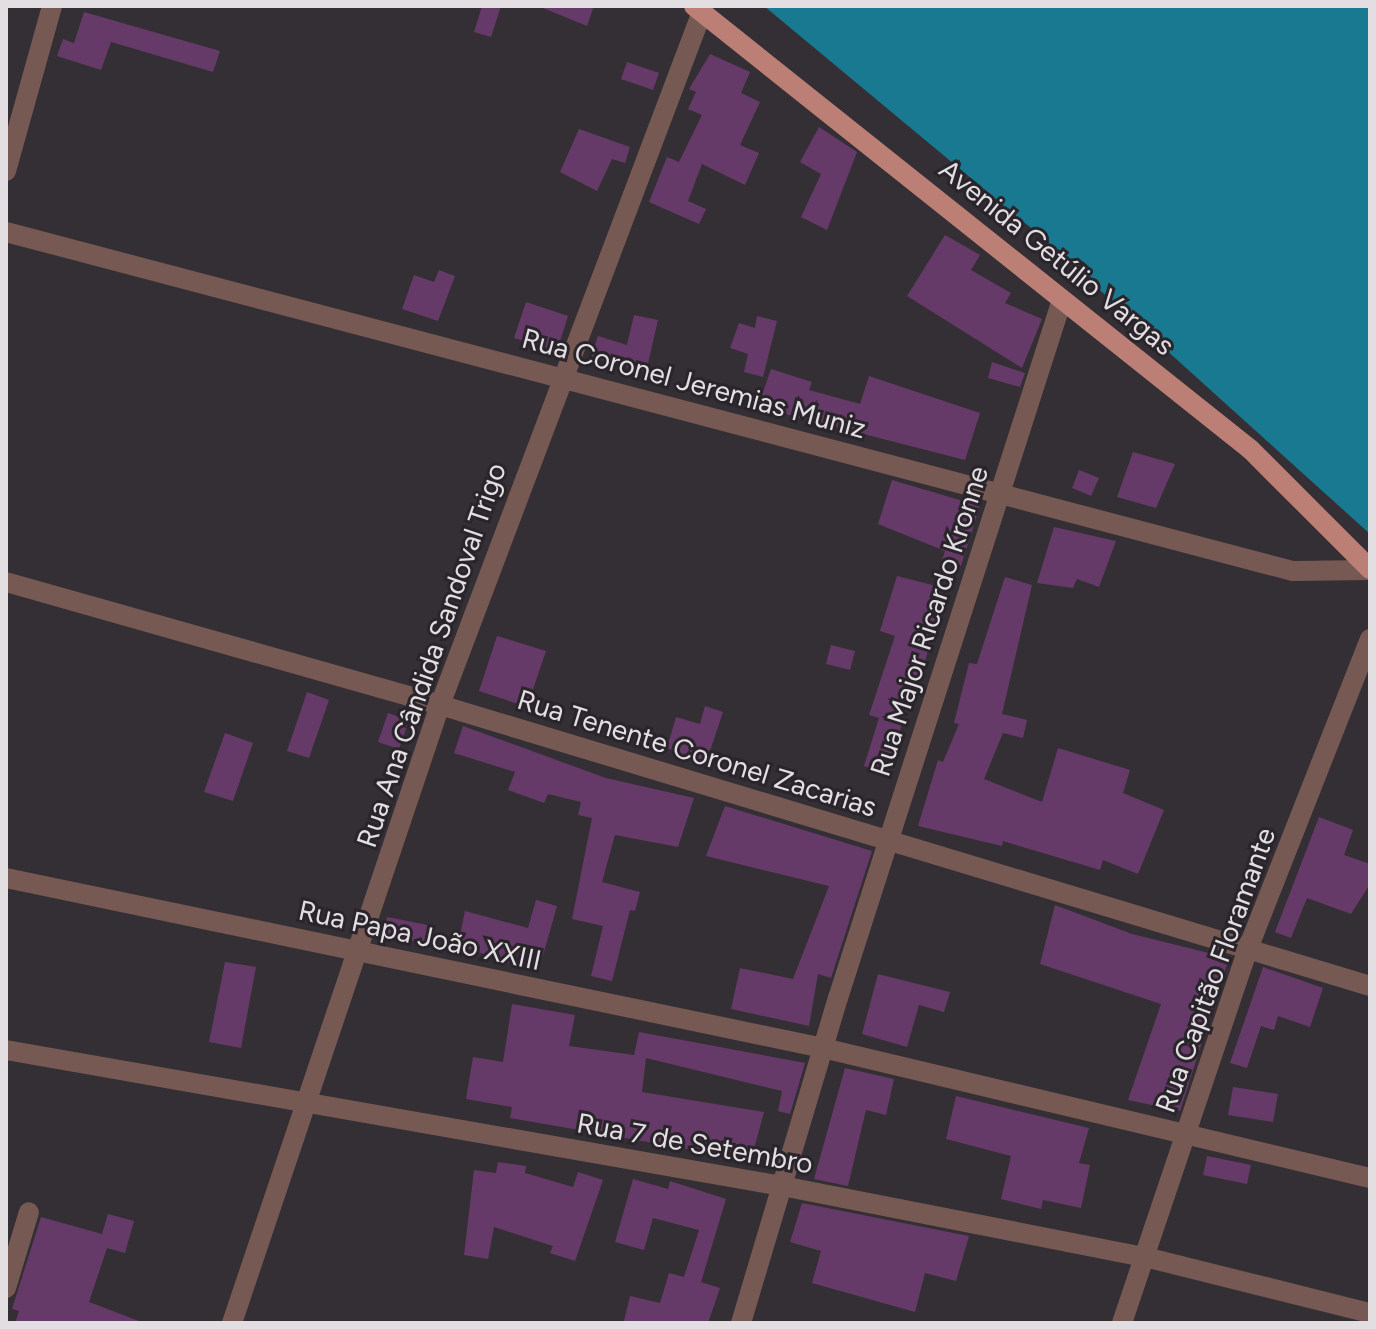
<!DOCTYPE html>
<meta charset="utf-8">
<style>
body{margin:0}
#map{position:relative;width:1376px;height:1329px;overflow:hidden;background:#342f34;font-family:Figtree,sans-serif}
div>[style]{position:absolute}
.water>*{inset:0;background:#197991}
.building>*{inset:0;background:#663a68}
.minor>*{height:20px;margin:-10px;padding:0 10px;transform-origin:10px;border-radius:10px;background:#775954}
.major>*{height:20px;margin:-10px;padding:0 10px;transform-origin:10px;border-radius:10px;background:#bb7f75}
span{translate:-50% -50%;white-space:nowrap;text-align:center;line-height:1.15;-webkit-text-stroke:6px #2a252a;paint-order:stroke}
.street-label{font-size:28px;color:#e2dee2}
.frame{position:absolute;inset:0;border:8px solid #e2dee2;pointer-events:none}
</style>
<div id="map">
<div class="water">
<i style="clip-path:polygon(764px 6px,1370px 6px,1370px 534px,1031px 228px)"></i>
</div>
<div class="building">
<i style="clip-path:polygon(482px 6px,501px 6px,491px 37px,474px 32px)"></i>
<i style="clip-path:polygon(538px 6px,594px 6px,587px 26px)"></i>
<i style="clip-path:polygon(84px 12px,220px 51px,213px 72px,111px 42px,101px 70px,57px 56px,63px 39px,74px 43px)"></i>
<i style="clip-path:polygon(710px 54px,750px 72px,741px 93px,760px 102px,740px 145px,759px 153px,745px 185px,702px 164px,688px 201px,706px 209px,699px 224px,649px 202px,667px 157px,679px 162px,702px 115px,688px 109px,696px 92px,689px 89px)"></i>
<i style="clip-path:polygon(627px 62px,659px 73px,653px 90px,621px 79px)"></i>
<i style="clip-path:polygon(819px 127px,857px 152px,827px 230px,801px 217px,821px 174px,800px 162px)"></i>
<i style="clip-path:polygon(579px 129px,630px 147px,625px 163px,612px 159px,597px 191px,560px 172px)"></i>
<i style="clip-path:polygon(945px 235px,980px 255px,971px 270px,1011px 293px,1005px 303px,1042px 319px,1022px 368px,907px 296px)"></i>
<i style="clip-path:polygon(439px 270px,455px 276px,438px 321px,402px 309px,414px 275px,434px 282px)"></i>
<i style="clip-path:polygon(526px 302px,568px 316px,557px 351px,514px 338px)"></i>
<i style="clip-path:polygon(634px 315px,658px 320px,646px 372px,591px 357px,598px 336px,627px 345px)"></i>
<i style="clip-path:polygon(757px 316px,777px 321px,763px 377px,744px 372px,748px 354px,730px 348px,739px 323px,755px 328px)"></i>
<i style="clip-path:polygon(992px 362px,1025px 373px,1020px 387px,988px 378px)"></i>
<i style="clip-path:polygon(771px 369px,812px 382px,809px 390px,860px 404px,869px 376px,980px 413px,965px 460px,758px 407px)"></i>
<i style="clip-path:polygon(1133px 452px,1175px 464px,1156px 508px,1117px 497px)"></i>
<i style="clip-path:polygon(1079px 470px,1099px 478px,1091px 496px,1072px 488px)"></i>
<i style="clip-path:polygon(892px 480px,980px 506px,961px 566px,942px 560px,945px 551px,878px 524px)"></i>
<i style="clip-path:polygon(1054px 527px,1116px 541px,1099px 587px,1077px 579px,1073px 588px,1037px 583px)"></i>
<i style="clip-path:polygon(897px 576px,944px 588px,914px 704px,908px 702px,888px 773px,864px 766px,879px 718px,869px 715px,895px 636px,880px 631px)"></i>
<i style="clip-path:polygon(1005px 577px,1032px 585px,1002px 714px,1027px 720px,1023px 738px,1003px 733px,984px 779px,1042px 802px,1058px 748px,1130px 770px,1123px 793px,1164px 810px,1138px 874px,1103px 860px,1100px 870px,1003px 841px,1002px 846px,918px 826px,938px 760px,943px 762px,959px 724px,954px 723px,969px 663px,977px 664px)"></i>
<i style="clip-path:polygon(497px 636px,546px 651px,527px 707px,479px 691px)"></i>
<i style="clip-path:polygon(831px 645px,855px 651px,850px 670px,826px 664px)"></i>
<i style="clip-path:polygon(307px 692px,329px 700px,309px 758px,287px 751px)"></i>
<i style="clip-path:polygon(705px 706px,723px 712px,705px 766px,667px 748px,676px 717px,700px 724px)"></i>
<i style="clip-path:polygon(388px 713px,409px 720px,399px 749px,378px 742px)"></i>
<i style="clip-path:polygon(463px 726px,606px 778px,694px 798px,678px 847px,615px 835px,602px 882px,640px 892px,635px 911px,630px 910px,612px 981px,591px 976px,603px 926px,572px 919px,592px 818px,578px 815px,581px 802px,548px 794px,544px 803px,508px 790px,515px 772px,454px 753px)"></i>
<i style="clip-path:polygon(225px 733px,253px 743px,233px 801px,204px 792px)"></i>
<i style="clip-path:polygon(725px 806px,872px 851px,831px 978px,818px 974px,809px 1026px,731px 1009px,740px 968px,793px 979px,829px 886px,706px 856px)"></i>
<i style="clip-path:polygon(1319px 817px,1353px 830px,1344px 855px,1370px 864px,1370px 884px,1351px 914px,1307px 898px,1291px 938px,1275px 932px)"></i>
<i style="clip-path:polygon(536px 900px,557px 906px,542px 959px,513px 951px,509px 963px,458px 945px,465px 911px,528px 928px)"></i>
<i style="clip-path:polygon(1055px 905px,1132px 934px,1229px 958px,1180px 1111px,1128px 1100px,1161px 1004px,1040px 964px)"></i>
<i style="clip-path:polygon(387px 917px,433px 926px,429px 944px,383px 935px)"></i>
<i style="clip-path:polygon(225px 962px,256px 967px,241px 1048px,209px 1042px)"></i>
<i style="clip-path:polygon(1263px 967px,1323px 988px,1310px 1027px,1278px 1016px,1274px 1030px,1261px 1026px,1247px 1068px,1230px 1063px)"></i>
<i style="clip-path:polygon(878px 974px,950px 992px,944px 1012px,919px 1005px,907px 1047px,862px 1034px)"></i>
<i style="clip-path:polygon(512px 1004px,575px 1015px,569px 1046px,634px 1055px,639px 1032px,805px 1063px,790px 1114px,778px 1111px,782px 1091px,646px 1058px,642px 1092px,764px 1112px,751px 1160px,510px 1118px,512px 1107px,466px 1099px,473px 1057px,503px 1062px)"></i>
<i style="clip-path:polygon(845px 1068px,894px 1079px,886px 1115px,866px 1110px,848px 1186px,814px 1179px)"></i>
<i style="clip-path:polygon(1233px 1087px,1278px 1094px,1273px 1122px,1228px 1115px)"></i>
<i style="clip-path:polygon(956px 1096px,1089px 1128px,1079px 1163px,1090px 1165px,1081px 1208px,1043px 1200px,1041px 1209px,1001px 1199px,1011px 1156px,946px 1139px)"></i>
<i style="clip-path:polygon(1207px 1156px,1251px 1165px,1247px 1184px,1203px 1175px)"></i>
<i style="clip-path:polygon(498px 1162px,526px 1166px,525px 1173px,573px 1187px,578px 1172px,603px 1180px,575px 1261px,550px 1253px,553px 1246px,494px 1227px,488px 1259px,464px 1255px,474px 1170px,496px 1173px)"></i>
<i style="clip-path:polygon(633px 1179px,668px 1189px,670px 1181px,726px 1199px,701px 1282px,720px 1288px,708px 1323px,624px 1321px,630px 1296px,660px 1303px,669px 1273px,684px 1277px,699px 1230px,653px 1218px,644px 1250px,615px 1242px)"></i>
<i style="clip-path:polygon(802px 1203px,969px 1236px,956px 1281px,925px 1273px,915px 1312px,812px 1283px,821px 1251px,790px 1242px)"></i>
<i style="clip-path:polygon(108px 1214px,134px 1221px,125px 1253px,107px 1248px,89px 1302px,144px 1323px,15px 1323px,19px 1311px,12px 1309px,41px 1217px,102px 1234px)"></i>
</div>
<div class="minor">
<i style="left:6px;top:171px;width:171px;rotate:-74.4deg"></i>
<i style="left:6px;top:232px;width:1331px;rotate:14.76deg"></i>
<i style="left:1293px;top:571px;width:77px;rotate:-0.7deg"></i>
<i style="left:6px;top:582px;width:451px;rotate:15.8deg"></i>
<i style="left:440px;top:705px;width:972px;rotate:16.81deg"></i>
<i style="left:6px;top:878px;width:834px;rotate:11.75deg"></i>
<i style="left:823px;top:1048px;width:562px;rotate:13.37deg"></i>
<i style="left:6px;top:1050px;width:788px;rotate:9.94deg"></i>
<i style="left:782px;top:1186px;width:370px;rotate:11.1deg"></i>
<i style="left:1145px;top:1257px;width:232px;rotate:14deg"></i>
<i style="left:6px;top:1288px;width:79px;rotate:-73.2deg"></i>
<i style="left:232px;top:1323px;width:652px;rotate:-71.4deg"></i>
<i style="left:440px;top:705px;width:741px;rotate:-69.29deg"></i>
<i style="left:741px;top:1323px;width:339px;rotate:-73.4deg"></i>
<i style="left:838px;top:998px;width:730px;rotate:-72.21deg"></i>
<i style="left:1122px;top:1323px;width:398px;rotate:-71.4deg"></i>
<i style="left:1249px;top:946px;width:330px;rotate:-68.5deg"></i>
</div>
<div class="major">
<i style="left:694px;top:6px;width:711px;rotate:38.55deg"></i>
<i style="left:1250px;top:449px;width:170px;rotate:45deg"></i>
</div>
<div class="street-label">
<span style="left:1057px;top:257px;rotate:39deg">Avenida Getúlio Vargas</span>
<span style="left:694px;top:383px;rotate:15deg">Rua Coronel Jeremias Muniz</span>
<span style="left:929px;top:621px;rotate:-72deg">Rua Major Ricardo Kronne</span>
<span style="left:431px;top:655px;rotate:-71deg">Rua Ana Cândida Sandoval Trigo</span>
<span style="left:697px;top:753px;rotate:17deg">Rua Tenente Coronel Zacarias</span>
<span style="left:420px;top:935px;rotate:12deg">Rua Papa João XXIII</span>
<span style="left:1215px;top:970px;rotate:-70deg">Rua Capitão Floramante</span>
<span style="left:695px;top:1143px;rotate:10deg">Rua 7 de Setembro</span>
</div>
<div class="frame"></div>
</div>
